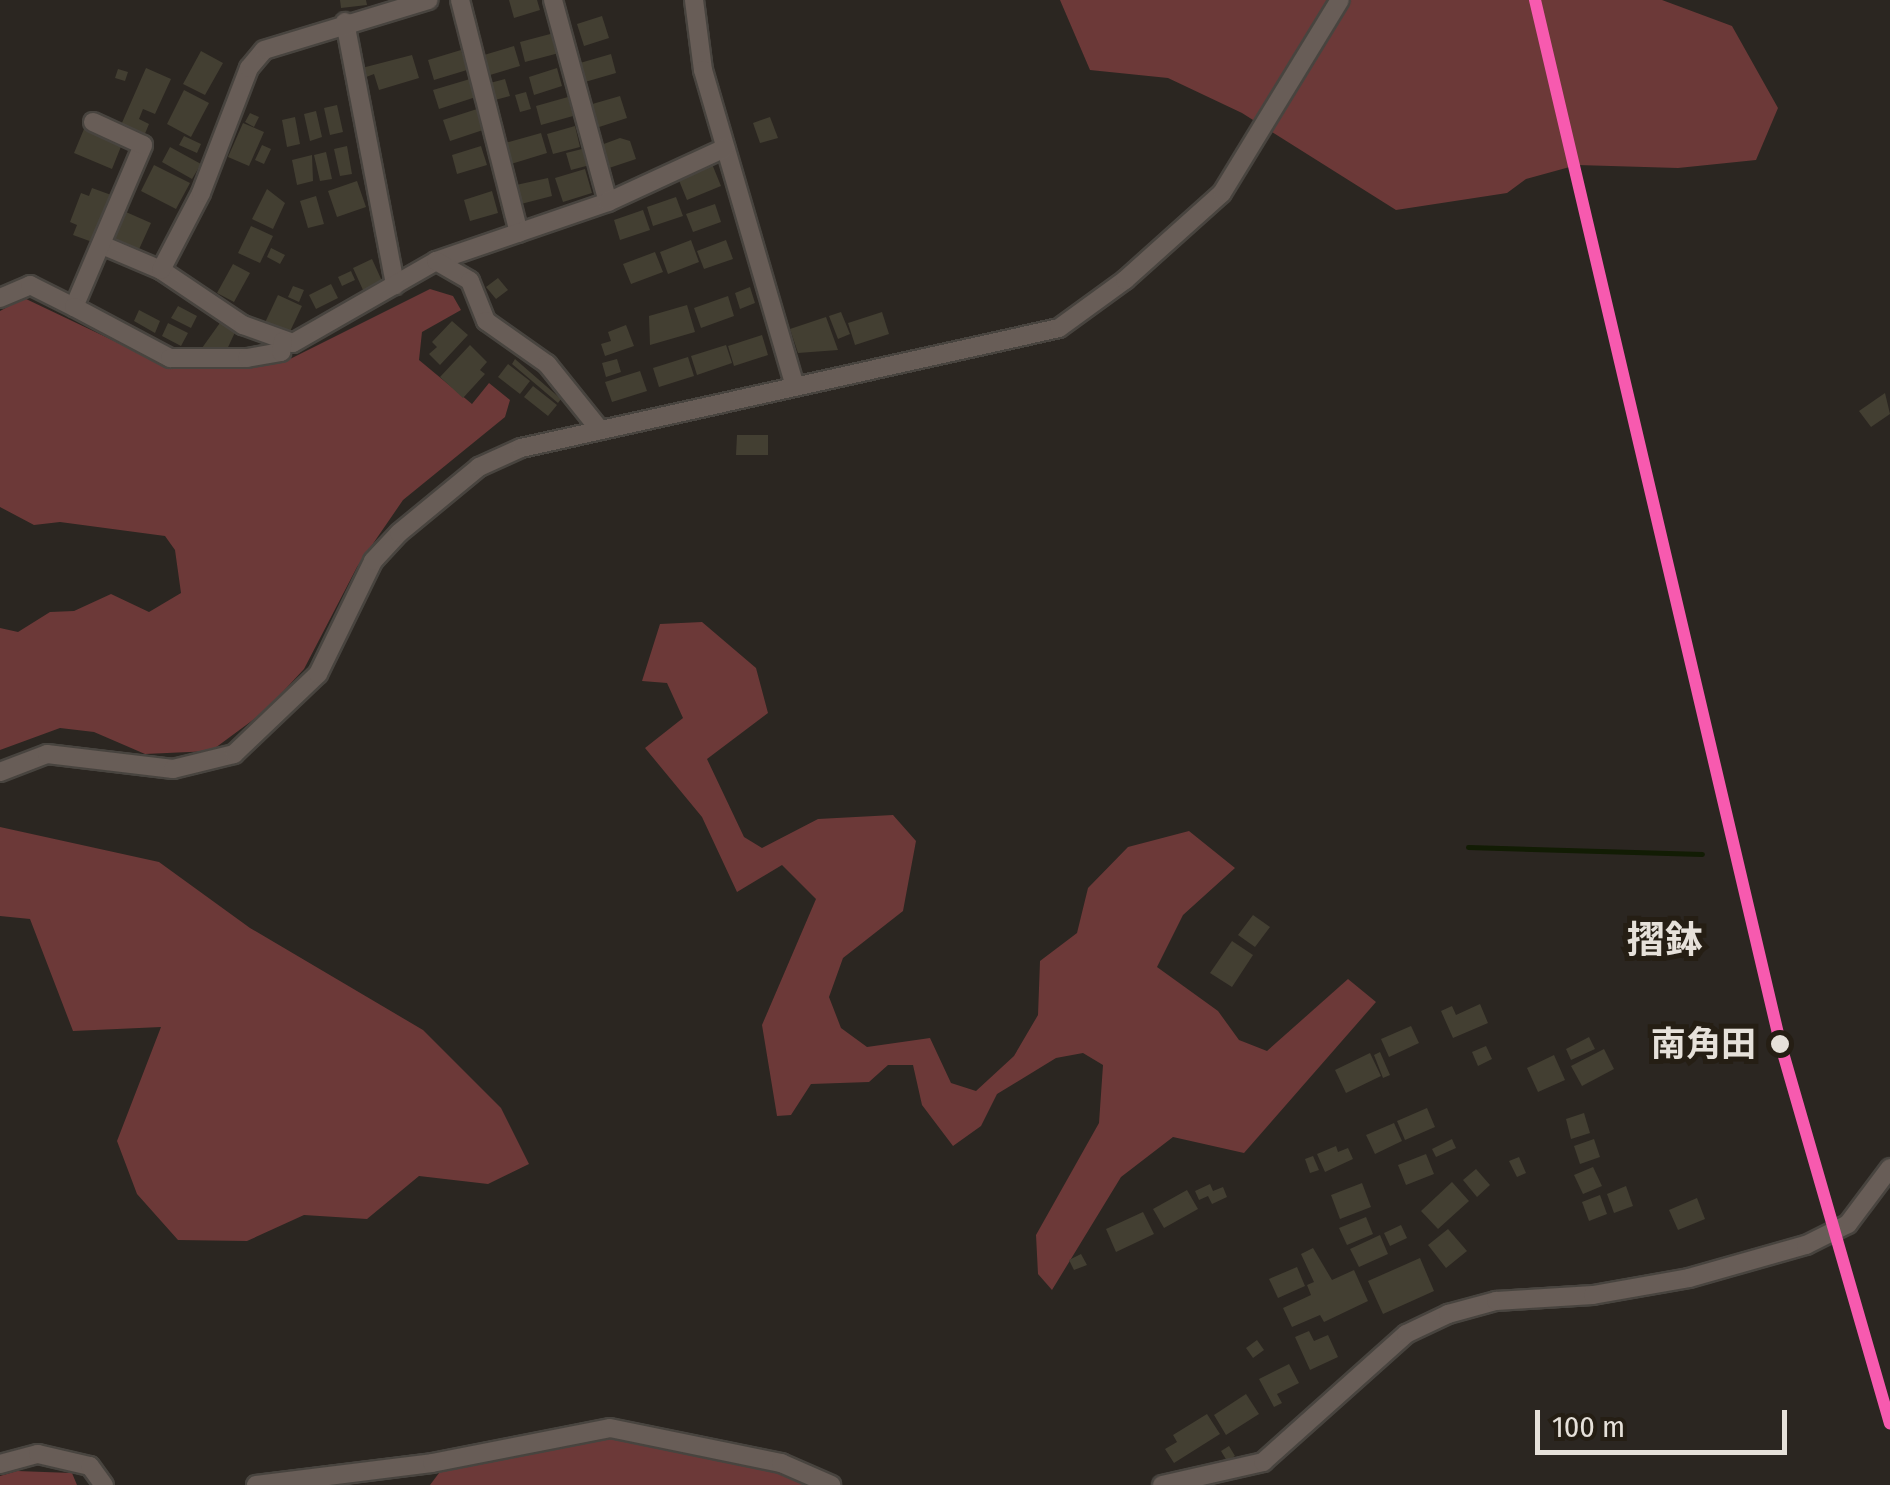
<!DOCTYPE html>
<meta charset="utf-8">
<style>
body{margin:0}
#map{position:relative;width:1890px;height:1485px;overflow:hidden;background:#2b2621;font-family:"Fira Sans Condensed","Noto Sans JP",sans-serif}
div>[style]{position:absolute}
.green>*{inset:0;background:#6c3938}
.stream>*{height:5px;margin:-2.5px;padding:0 2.5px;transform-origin:2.5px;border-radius:2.5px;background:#121c04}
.building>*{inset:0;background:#433f32}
.roads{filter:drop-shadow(2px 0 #48443f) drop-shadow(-2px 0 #48443f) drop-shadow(0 2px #48443f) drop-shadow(0 -2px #48443f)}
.minor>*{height:18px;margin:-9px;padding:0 9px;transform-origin:9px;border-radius:9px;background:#685d57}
.rail-1>*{height:12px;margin:-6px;padding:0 6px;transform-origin:6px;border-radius:6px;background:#f75aaf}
.dots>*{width:28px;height:28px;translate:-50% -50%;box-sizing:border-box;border:5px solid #251e14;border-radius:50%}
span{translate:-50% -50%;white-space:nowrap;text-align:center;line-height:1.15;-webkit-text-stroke:10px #251e14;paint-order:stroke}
.stop-label{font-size:35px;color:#e6e1da;font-weight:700}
.right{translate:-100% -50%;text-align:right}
.neighbourhood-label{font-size:38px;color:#e6e1da;font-weight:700}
.scale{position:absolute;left:1535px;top:1410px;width:252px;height:45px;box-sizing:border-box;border:5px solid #e6e1da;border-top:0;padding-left:12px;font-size:30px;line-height:35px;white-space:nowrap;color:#e6e1da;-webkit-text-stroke:8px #251e14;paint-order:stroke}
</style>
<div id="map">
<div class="green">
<i style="clip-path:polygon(1060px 0,1662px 0,1732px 26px,1778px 108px,1756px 160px,1678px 168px,1577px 165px,1526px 179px,1507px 193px,1396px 210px,1242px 113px,1168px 78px,1090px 70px)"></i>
<i style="clip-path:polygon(430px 289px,453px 296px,461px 310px,422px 332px,419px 360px,472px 404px,489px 383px,510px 400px,505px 417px,403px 500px,357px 567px,304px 669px,265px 711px,211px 751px,145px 754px,94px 732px,60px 728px,0 750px,0 628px,18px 632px,50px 612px,74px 611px,111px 594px,149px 612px,181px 593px,175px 550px,165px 536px,60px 522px,34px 525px,0 507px,0 311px,24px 298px,173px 369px,288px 360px)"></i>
<i style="clip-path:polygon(702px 622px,756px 668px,768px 713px,707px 759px,744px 837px,762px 848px,818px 819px,893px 815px,916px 841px,903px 911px,843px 958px,829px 997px,841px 1028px,867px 1047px,930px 1038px,951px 1083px,976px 1091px,1014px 1056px,1038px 1015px,1040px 961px,1077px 933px,1088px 888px,1128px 847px,1189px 831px,1235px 868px,1183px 915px,1157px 967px,1218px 1011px,1239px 1040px,1267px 1051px,1348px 979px,1376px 1002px,1244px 1153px,1173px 1137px,1121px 1177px,1052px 1290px,1038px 1274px,1036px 1235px,1099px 1123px,1103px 1065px,1083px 1053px,1056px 1058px,997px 1094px,981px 1126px,953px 1146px,922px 1105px,913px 1065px,888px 1065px,869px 1082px,811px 1084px,791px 1115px,777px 1116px,762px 1025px,816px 899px,782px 865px,737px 892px,702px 817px,645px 748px,683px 718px,667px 683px,642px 681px,660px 624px)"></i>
<i style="clip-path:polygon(0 827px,159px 862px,250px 928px,423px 1030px,501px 1108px,529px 1164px,488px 1184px,419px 1176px,367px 1219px,304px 1215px,247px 1241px,178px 1240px,137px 1194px,117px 1141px,161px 1027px,73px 1031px,30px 919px,0 916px)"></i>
<i style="clip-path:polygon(605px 1434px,689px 1446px,798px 1476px,803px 1485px,430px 1485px,454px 1453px)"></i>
<i style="clip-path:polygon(17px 1471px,72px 1473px,77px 1485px,0 1485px,0 1476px)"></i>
</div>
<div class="stream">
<i style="left:1468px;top:847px;width:234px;rotate:1.7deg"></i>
</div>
<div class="building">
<i style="clip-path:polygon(340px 0,366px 0,367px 5px,341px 8px)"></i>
<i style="clip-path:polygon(509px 0,537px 0,540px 10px,514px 18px)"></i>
<i style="clip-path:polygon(602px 16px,609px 38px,584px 46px,577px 24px)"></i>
<i style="clip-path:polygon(554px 33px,559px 53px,525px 62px,520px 42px)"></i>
<i style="clip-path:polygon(514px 46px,520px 66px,490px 75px,484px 55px)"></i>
<i style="clip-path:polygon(461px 50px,467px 70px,434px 80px,428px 60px)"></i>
<i style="clip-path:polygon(201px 51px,223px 63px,205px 95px,183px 84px)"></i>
<i style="clip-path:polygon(611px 54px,616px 73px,585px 82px,580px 63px)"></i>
<i style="clip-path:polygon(412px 55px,419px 78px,379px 90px,374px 74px,361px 79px,358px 69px)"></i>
<i style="clip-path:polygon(146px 68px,171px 79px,155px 114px,143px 109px,139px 119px,149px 124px,144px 136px,121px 125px)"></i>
<i style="clip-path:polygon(557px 68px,562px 86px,534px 95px,529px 77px)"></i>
<i style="clip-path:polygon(118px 69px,128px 72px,125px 81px,115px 78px)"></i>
<i style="clip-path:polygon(470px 79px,476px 97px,439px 109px,433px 90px)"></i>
<i style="clip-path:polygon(505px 79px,510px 96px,495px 100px,490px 83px)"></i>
<i style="clip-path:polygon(184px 90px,209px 103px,191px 137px,167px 124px)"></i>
<i style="clip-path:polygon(526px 92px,531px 109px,520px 112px,515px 95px)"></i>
<i style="clip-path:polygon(620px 96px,627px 118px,596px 128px,589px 105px)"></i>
<i style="clip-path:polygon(568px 97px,573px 116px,541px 125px,536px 106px)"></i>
<i style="clip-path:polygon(337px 105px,343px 132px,330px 135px,324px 108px)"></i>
<i style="clip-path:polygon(477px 109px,483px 130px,450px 141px,443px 120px)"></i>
<i style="clip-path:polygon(316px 111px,322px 137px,310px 141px,304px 114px)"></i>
<i style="clip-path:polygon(250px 113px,259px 117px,254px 127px,245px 122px)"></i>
<i style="clip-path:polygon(295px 117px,300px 144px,287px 147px,282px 120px)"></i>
<i style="clip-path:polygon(770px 117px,778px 138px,760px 143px,753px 123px)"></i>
<i style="clip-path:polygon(243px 123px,264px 132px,249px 166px,228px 157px)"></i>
<i style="clip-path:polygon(575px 126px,580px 147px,553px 154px,547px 134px)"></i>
<i style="clip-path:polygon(84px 129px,122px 144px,112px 169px,74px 153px)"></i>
<i style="clip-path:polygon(541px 133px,547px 153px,511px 164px,505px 143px)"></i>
<i style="clip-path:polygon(184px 136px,201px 144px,197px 153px,179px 145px)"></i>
<i style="clip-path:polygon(620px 138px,630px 141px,636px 159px,609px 168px,601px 145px)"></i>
<i style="clip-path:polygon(262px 145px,271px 149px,264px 164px,255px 160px)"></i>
<i style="clip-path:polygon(347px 146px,352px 174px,340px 176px,334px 149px)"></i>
<i style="clip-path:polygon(481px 146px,487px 165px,457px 174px,452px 155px)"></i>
<i style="clip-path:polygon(170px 147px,201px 164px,192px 179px,162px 162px)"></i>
<i style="clip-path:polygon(586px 148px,590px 165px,571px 170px,566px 153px)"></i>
<i style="clip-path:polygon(326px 152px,332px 179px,320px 181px,314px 155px)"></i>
<i style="clip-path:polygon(312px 155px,313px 181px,297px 185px,292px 160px)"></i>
<i style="clip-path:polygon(712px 164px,721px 186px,687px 200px,678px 178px)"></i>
<i style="clip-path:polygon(154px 165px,190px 183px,176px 209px,141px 191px)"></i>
<i style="clip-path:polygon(585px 169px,592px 193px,563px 202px,555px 178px)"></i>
<i style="clip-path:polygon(548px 178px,552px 196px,521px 204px,516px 185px)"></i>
<i style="clip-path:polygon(357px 181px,366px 207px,337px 217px,328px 191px)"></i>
<i style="clip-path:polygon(92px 188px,114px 196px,95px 243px,73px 235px,77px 225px,70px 222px,81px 193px,89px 196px)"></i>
<i style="clip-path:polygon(267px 189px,285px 203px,273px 229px,252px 219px)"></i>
<i style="clip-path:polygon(492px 191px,498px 213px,470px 221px,464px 200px)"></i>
<i style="clip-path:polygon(316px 196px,324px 224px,308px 228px,300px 201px)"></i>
<i style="clip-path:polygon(676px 197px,683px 216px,653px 226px,647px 207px)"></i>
<i style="clip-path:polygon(715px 204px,721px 222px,693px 232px,686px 214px)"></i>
<i style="clip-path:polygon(643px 210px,650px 230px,620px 240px,614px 220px)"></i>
<i style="clip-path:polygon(126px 212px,151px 223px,135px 258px,110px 246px)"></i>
<i style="clip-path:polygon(251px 226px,273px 236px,260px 263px,238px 253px)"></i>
<i style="clip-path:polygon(691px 240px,699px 262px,668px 274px,660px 252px)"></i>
<i style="clip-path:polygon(726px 240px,733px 259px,704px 269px,697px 251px)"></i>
<i style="clip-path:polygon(271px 248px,285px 255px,280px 264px,267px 257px)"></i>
<i style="clip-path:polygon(655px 252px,663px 272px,631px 284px,623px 264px)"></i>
<i style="clip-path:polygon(372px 259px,382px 281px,363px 290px,353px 268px)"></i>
<i style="clip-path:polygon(233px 264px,250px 273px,234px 302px,217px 293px)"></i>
<i style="clip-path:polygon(351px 271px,355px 280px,342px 286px,338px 277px)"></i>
<i style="clip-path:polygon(498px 278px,508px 290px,496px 299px,486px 287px)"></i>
<i style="clip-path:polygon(331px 284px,338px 298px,316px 309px,309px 295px)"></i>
<i style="clip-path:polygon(293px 286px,304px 290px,299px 302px,288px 297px)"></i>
<i style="clip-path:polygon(750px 287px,755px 303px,740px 309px,735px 293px)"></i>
<i style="clip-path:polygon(278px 295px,302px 306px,286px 340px,262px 329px)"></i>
<i style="clip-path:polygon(728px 296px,734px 316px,701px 328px,694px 308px)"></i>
<i style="clip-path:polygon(687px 305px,695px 332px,650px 345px,649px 316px)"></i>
<i style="clip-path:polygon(178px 306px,197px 316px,191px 328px,171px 318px)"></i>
<i style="clip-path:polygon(139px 310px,160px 321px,155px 333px,134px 321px)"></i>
<i style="clip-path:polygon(841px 312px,850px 334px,838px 339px,829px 316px)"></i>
<i style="clip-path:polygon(882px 312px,889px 334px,855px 345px,848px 323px)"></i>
<i style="clip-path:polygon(826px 317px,838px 350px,798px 353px,790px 329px)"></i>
<i style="clip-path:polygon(222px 320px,237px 328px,223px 358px,202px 348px)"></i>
<i style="clip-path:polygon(452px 321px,468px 335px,440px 365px,429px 354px,437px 347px,432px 342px)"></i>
<i style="clip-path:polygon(168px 323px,188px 333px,181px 346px,162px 336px)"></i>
<i style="clip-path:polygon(626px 325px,634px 346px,605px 356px,601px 344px,611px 341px,608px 332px)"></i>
<i style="clip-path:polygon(762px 335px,768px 355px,734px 366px,728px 346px)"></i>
<i style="clip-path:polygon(470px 345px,487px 362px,480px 370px,485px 374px,463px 398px,440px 377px)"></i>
<i style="clip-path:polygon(726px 345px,732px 363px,697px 375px,691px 356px)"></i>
<i style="clip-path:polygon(688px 357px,694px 376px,659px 387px,653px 368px)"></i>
<i style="clip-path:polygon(515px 359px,561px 399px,558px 403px,512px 364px)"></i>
<i style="clip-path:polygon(617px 359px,621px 372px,606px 377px,602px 363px)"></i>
<i style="clip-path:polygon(508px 364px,530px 381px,520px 394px,498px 377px)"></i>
<i style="clip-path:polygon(640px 371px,647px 391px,612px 402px,605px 382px)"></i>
<i style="clip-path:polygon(533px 386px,557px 405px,548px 416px,524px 397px)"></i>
<i style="clip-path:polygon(1885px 393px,1890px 414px,1871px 427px,1859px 411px)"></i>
<i style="clip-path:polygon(737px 435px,768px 435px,768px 455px,736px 455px)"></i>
<i style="clip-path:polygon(1253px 915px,1270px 927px,1255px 947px,1238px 935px)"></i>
<i style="clip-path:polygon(1232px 941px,1253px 955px,1232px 987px,1210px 973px)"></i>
<i style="clip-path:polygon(1480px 1004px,1488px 1023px,1453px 1038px,1441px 1011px,1452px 1006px,1456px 1015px)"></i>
<i style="clip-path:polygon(1411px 1026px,1419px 1043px,1389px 1057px,1381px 1039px)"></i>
<i style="clip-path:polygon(1589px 1037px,1595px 1049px,1571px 1060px,1566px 1049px)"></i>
<i style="clip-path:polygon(1486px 1046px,1492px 1059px,1478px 1066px,1472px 1052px)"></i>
<i style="clip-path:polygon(1604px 1049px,1614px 1069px,1582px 1086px,1571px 1066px)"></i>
<i style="clip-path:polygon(1380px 1052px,1390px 1075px,1383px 1078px,1374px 1055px)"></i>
<i style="clip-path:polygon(1370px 1053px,1381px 1076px,1346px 1093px,1335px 1070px)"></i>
<i style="clip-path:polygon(1554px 1055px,1565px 1080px,1538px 1092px,1527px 1068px)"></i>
<i style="clip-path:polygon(1427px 1108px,1435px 1127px,1405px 1140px,1397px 1121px)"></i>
<i style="clip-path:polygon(1584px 1113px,1590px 1133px,1571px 1139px,1566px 1119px)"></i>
<i style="clip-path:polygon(1394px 1123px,1402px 1141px,1375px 1154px,1366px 1135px)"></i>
<i style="clip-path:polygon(1452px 1139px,1456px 1148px,1436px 1157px,1432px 1149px)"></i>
<i style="clip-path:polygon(1594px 1139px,1600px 1157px,1580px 1164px,1574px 1146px)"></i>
<i style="clip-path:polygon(1336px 1146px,1338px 1152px,1348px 1148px,1353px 1159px,1325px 1172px,1317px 1154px)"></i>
<i style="clip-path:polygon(1426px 1154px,1434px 1174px,1406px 1185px,1398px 1165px)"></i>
<i style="clip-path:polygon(1313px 1156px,1319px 1170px,1310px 1173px,1305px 1159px)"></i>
<i style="clip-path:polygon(1519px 1157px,1526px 1173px,1517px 1177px,1509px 1161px)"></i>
<i style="clip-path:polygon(1593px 1167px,1602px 1186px,1583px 1194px,1574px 1175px)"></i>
<i style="clip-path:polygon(1476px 1169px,1490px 1185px,1477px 1197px,1463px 1180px)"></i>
<i style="clip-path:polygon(1452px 1182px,1469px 1201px,1438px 1229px,1421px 1211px)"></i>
<i style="clip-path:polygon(1362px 1183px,1371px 1207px,1340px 1219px,1331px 1195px)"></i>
<i style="clip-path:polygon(1210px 1184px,1213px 1191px,1223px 1187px,1227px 1197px,1212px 1204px,1208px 1196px,1199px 1200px,1195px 1191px)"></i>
<i style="clip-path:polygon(1626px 1186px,1633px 1206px,1614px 1213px,1607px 1194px)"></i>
<i style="clip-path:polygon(1187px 1190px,1198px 1209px,1164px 1228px,1153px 1209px)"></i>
<i style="clip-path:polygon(1600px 1195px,1607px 1214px,1589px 1221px,1582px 1202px)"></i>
<i style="clip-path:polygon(1697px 1198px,1705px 1219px,1678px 1230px,1669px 1210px)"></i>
<i style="clip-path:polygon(1143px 1212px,1154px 1234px,1116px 1252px,1106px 1229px)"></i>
<i style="clip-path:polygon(1366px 1217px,1373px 1234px,1347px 1245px,1339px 1228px)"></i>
<i style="clip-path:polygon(1401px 1225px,1407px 1238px,1390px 1246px,1384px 1233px)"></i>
<i style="clip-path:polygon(1448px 1229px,1467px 1251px,1446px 1268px,1428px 1245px)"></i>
<i style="clip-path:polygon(1380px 1235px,1388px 1254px,1359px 1267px,1350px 1249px)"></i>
<i style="clip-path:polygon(1313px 1248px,1332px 1280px,1354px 1270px,1368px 1301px,1324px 1322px,1320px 1315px,1292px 1327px,1283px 1308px,1311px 1295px,1307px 1285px,1314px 1282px,1301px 1254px)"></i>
<i style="clip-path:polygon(1081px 1254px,1087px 1265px,1074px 1270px,1069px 1260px)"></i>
<i style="clip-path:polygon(1420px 1258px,1434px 1291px,1383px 1314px,1368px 1281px)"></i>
<i style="clip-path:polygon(1297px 1267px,1305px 1286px,1278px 1298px,1269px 1279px)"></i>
<i style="clip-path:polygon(1309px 1331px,1314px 1341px,1328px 1335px,1338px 1357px,1310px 1370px,1295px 1337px)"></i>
<i style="clip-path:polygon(1257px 1340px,1264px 1350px,1253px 1358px,1246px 1348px)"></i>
<i style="clip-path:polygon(1289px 1364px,1299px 1383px,1277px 1394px,1282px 1403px,1274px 1407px,1259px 1379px)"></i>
<i style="clip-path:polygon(1246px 1394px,1259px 1414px,1226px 1435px,1214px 1415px)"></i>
<i style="clip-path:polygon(1207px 1414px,1220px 1434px,1174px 1463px,1165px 1449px,1177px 1442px,1173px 1435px)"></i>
<i style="clip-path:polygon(1229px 1446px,1235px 1456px,1227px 1461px,1221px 1451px)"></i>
</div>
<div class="roads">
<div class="minor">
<i style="left:460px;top:0;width:240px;rotate:75.8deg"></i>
<i style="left:553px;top:0;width:209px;rotate:74.8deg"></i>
<i style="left:694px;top:0;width:71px;rotate:82.7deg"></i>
<i style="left:703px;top:70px;width:326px;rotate:73.8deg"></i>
<i style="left:345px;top:22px;width:268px;rotate:79.2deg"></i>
<i style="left:102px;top:245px;width:64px;rotate:23deg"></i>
<i style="left:161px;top:270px;width:99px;rotate:33.9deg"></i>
<i style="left:243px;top:325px;width:53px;rotate:19.8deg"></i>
<i style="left:293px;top:343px;width:165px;rotate:-29.8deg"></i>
<i style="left:436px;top:261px;width:182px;rotate:-18.9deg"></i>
<i style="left:608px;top:202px;width:129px;rotate:-24.8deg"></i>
<i style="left:436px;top:261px;width:39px;rotate:30deg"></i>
<i style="left:470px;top:281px;width:43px;rotate:68.2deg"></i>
<i style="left:486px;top:321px;width:75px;rotate:35.2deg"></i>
<i style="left:547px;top:364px;width:85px;rotate:51.2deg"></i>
<i style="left:161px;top:270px;width:87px;rotate:-62.5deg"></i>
<i style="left:201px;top:193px;width:134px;rotate:-69deg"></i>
<i style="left:249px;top:68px;width:23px;rotate:-50deg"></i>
<i style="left:264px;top:50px;width:172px;rotate:-16.9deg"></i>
<i style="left:0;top:298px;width:33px;rotate:-23deg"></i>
<i style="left:30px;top:285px;width:49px;rotate:26.6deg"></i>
<i style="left:74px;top:307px;width:176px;rotate:-66.9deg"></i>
<i style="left:143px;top:145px;width:55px;rotate:-155.3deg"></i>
<i style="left:74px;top:307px;width:109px;rotate:28deg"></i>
<i style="left:170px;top:358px;width:77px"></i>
<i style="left:247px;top:358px;width:35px;rotate:-10deg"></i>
<i style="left:281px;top:352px;width:11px;rotate:-80deg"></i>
<i style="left:0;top:772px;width:50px;rotate:-21deg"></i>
<i style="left:47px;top:754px;width:127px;rotate:6.8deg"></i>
<i style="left:173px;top:769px;width:63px;rotate:-13.8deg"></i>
<i style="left:234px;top:754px;width:116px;rotate:-43.6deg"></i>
<i style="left:318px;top:674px;width:126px;rotate:-64deg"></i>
<i style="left:373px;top:561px;width:38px;rotate:-47deg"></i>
<i style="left:399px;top:533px;width:104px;rotate:-39.5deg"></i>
<i style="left:479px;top:467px;width:46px;rotate:-24.3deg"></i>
<i style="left:521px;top:448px;width:551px;rotate:-12.57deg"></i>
<i style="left:1059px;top:328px;width:82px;rotate:-36deg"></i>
<i style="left:1125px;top:280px;width:130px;rotate:-41.9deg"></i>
<i style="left:1222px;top:193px;width:226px;rotate:-58.6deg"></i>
<i style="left:0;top:1464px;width:39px;rotate:-15deg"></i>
<i style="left:38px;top:1454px;width:53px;rotate:13deg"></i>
<i style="left:90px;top:1466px;width:24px;rotate:54deg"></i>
<i style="left:256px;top:1485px;width:177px;rotate:-7.1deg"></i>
<i style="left:432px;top:1463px;width:181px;rotate:-11.1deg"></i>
<i style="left:610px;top:1428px;width:175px;rotate:11.6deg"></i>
<i style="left:781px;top:1463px;width:55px;rotate:23.7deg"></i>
<i style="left:1162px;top:1485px;width:104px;rotate:-12.8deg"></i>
<i style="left:1263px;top:1462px;width:192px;rotate:-41.8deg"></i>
<i style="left:1406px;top:1334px;width:47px;rotate:-25.5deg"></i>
<i style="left:1448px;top:1314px;width:50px;rotate:-15.2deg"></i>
<i style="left:1496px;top:1301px;width:97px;rotate:-3.5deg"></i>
<i style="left:1593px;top:1295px;width:97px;rotate:-10deg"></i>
<i style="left:1689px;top:1278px;width:122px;rotate:-15.8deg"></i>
<i style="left:1806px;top:1245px;width:47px;rotate:-26.6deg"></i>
<i style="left:1848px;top:1224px;width:70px;rotate:-53.1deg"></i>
</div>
</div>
<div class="rail-1">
<i style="left:1535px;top:0;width:1075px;rotate:76.77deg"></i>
<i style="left:1781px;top:1046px;width:393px;rotate:73.9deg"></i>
</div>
<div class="dots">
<i style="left:1780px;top:1044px;background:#e6e1da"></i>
</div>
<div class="stop-label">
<span class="right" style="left:1756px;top:1044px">南角田</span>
</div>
<div class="neighbourhood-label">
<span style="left:1665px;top:941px">摺鉢</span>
</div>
<div class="scale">100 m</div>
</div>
